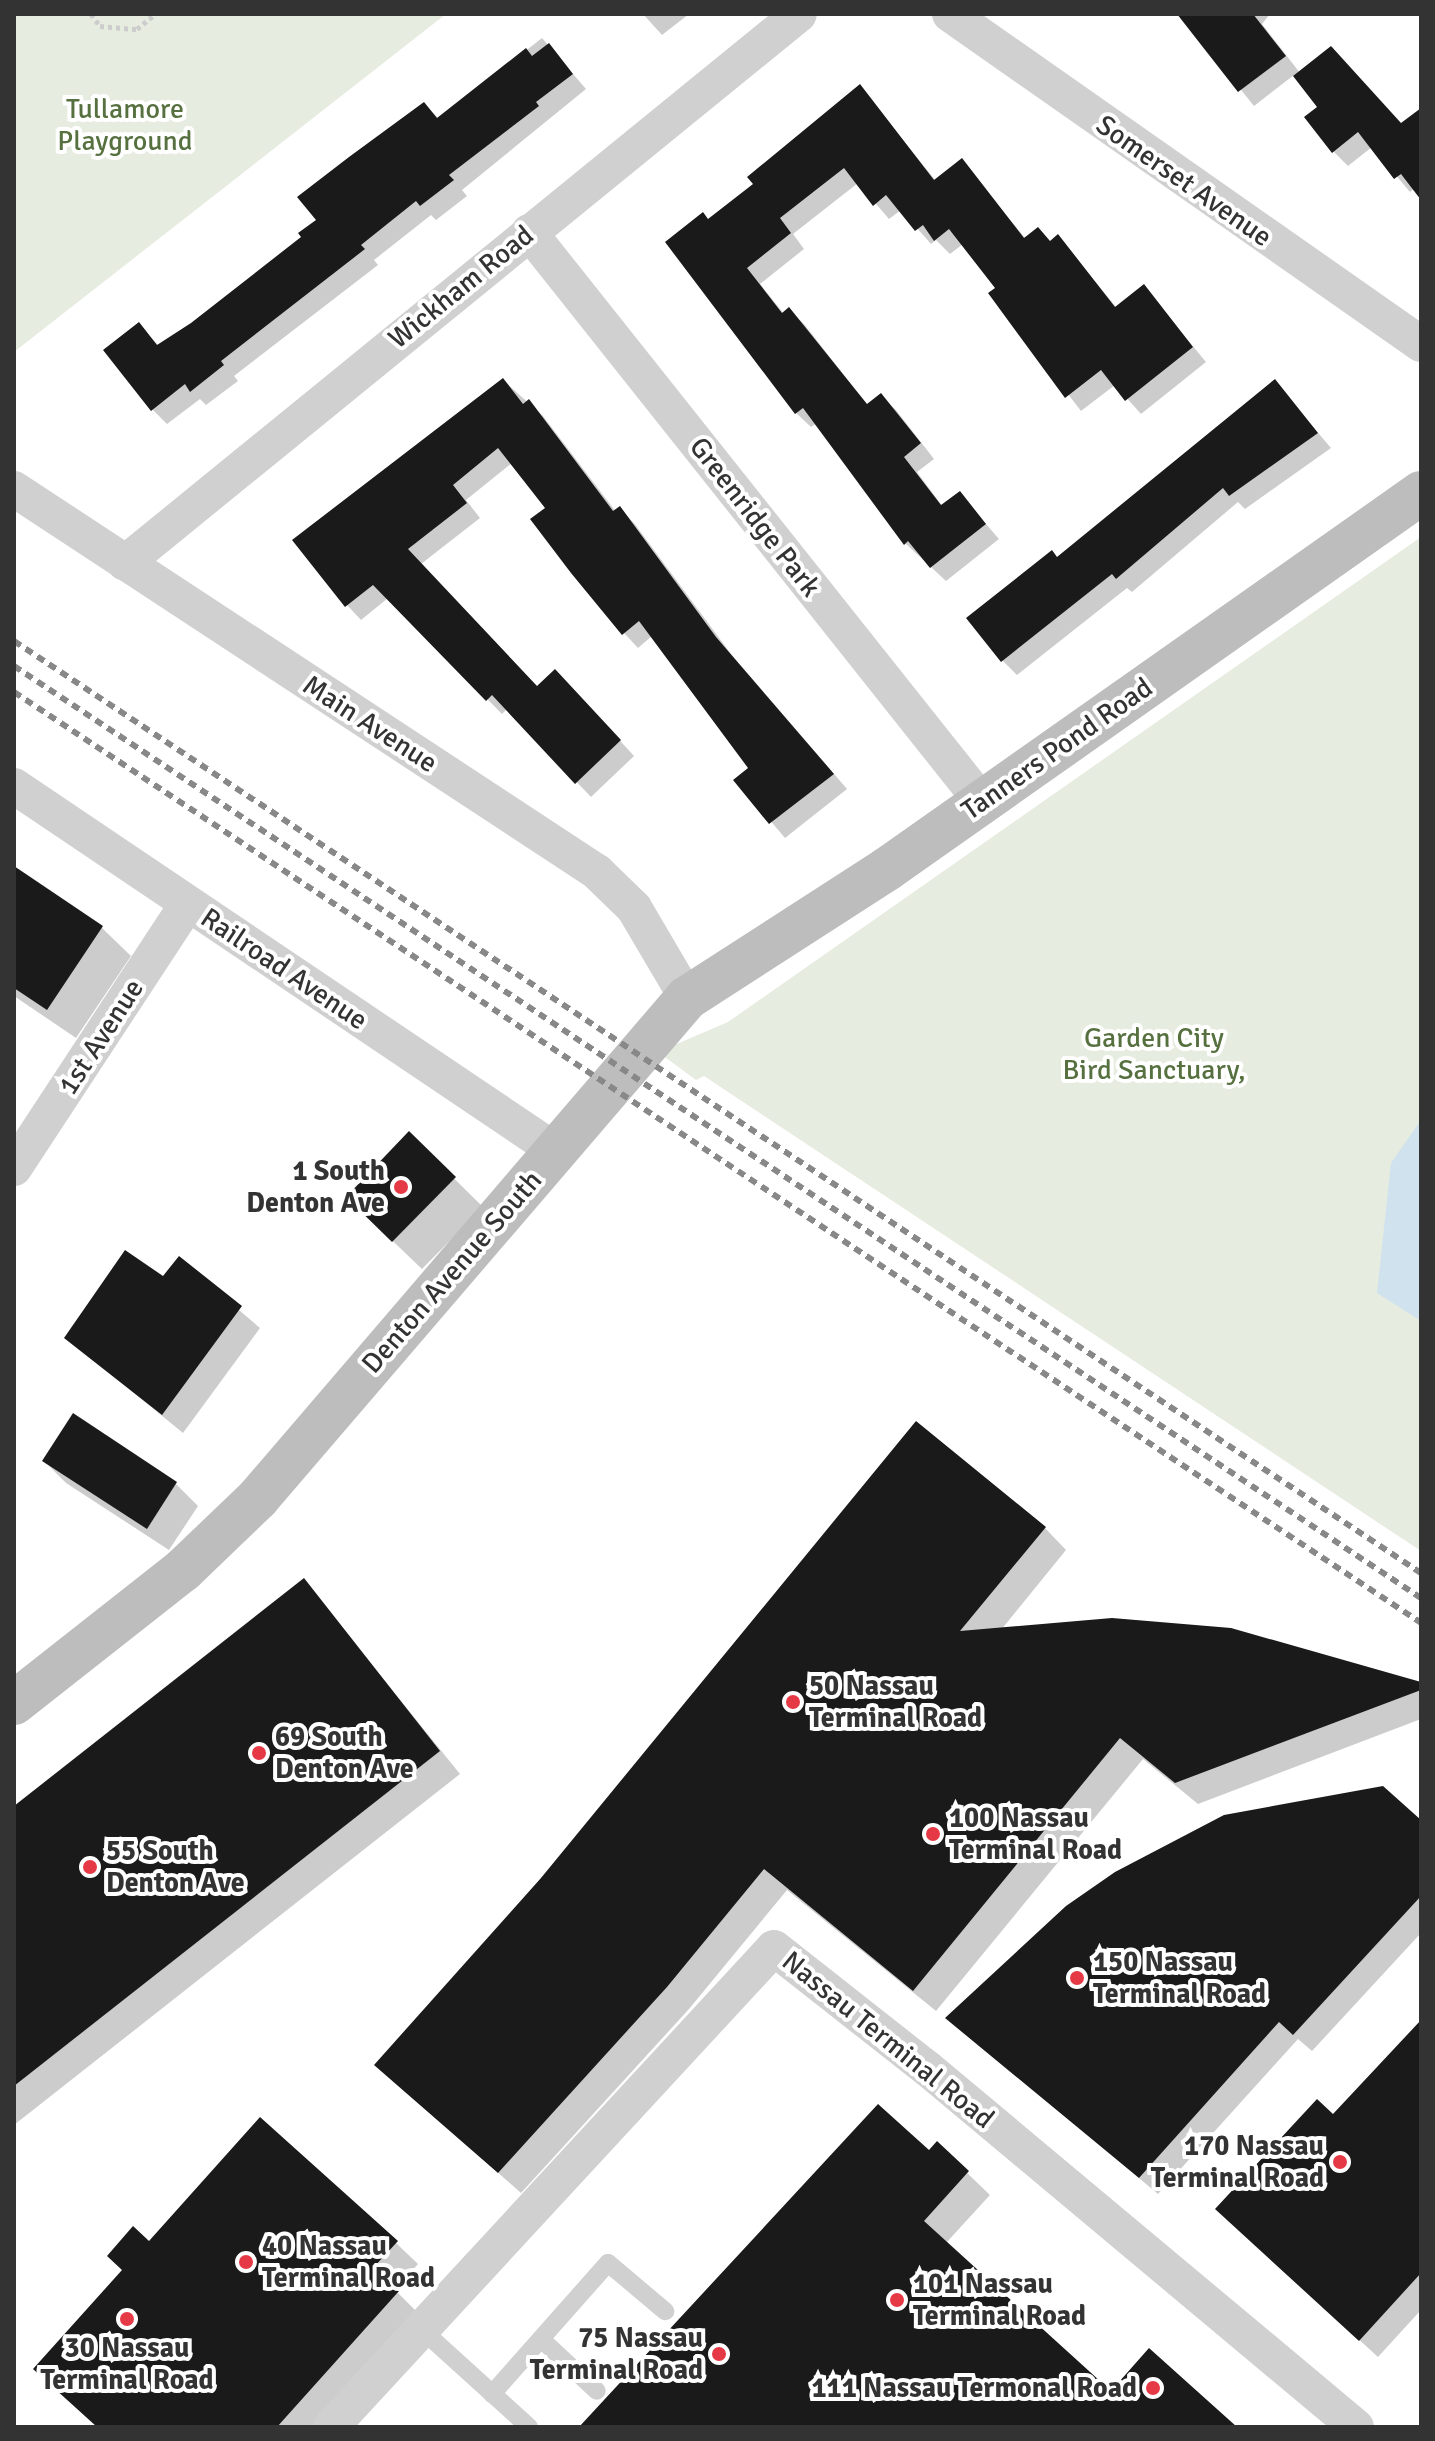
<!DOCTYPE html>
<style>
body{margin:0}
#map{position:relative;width:1435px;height:2441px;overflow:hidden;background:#fff;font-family:Signika,sans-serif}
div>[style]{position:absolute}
.green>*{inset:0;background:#e6ecdf}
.water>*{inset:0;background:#cfe2ee}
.shadow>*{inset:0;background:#0003}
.building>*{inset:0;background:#1a1a1a}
.path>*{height:5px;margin-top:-2.5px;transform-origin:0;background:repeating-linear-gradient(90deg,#cdcdcd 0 4px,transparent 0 8px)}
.lane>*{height:18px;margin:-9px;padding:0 9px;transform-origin:9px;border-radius:9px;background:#d0d0d0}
.street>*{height:36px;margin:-18px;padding:0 18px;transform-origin:18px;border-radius:18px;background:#d0d0d0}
.secondary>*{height:44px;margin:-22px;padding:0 22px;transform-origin:22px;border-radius:22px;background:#bdbdbd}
.rail>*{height:6px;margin-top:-3px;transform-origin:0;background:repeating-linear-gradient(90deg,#888 0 8px,transparent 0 14px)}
.dots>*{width:22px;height:22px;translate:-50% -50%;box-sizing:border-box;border:4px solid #fff;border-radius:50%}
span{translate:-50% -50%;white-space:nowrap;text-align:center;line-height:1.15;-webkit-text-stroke:8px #fff;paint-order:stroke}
.park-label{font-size:28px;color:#56703f}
.street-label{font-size:28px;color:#333}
.poi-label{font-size:28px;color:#333;font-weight:700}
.right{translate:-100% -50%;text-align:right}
.left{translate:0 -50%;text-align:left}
.frame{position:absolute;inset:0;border:16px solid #333;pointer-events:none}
</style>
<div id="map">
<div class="green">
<i style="clip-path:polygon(14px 14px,446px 14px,14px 352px)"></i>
<i style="clip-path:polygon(1421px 537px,1421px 1551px,704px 1076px,696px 1080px,658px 1052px,728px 1022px)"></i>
</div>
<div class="water">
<i style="clip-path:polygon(1421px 1120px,1421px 1321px,1377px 1293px,1391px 1163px)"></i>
</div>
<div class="shadow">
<i style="clip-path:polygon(643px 14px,689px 14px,662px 35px)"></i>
<i style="clip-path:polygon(1180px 14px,1270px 14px,1262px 24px,1300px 73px,1402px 125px,1421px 118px,1421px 196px,1415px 188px,1410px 192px,1372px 147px,1348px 166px,1333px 151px,1320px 108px,1294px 75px,1254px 106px)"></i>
<i style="clip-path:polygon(542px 38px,586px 89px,462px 190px,467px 196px,436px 220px,431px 215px,374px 260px,378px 265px,234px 376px,238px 381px,206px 405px,200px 399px,167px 424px,153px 410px,106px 350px,139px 325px,159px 346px,193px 325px,304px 238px,424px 104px,439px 119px)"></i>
<i style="clip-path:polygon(860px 87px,936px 181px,961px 161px,1026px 239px,1051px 242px,1058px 237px,1117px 308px,1144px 287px,1206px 362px,1141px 414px,1115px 385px,1081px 411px,991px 294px,998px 288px,963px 244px,950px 254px,936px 240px,931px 244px,901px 210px,889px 219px,858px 183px,793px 234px,804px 249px,760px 284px,784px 314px,789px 310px,804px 324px,868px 406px,881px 396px,896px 410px,934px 459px,917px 472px,943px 507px,960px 494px,999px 539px,946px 581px,905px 543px,817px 423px,811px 427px,796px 413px,668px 243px,709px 221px,756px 184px)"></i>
<i style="clip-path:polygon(503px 380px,543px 416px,616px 512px,620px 509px,634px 523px,731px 654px,847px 789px,785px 838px,736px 780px,751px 769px,652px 636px,638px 648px,624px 633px,548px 508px,512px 463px,466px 500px,480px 518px,421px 564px,537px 689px,570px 686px,634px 756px,591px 797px,507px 709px,502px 714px,388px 598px,361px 620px,347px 605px)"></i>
<i style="clip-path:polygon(1275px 382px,1331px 448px,1245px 509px,1238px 502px,1132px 592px,1127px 588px,1017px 675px,1002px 660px)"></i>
<i style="clip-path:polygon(14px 868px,102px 928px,131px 956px,76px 1038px,14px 996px)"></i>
<i style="clip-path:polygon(409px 1134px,483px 1207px,422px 1269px,377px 1226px)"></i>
<i style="clip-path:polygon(179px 1259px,260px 1328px,183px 1433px,67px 1338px,164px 1279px)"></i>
<i style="clip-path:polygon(74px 1416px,176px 1484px,198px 1506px,169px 1550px,66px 1483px,44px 1461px)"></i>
<i style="clip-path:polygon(1045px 1528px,1066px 1550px,1001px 1630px,1421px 1684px,1421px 1719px,1198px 1804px,1143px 1759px,936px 2011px,787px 1890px,689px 2009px,521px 2193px,376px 2065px)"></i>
<i style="clip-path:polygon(304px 1581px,460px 1774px,14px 2125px,14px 1809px)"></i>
<i style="clip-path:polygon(1421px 1823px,1421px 1933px,1312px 2051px,1298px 2039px,1158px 2194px,948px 2018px)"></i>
<i style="clip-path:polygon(1421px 2023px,1421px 2310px,1378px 2357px,1236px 2227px)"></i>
<i style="clip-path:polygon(937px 2144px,990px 2195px,946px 2243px,1111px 2394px,1234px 2427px,582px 2427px)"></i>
<i style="clip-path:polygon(149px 2243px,396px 2243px,418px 2264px,395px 2290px,420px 2315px,317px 2427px,98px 2427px)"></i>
</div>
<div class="building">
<i style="clip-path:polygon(1177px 14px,1253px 14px,1286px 56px,1238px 92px)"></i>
<i style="clip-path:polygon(549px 43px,573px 74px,536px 102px,539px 106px,449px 175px,454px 180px,420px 206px,416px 201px,361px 245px,365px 249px,221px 361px,224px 365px,190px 392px,185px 384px,151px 411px,103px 350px,139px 322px,157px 345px,191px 323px,301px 237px,298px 233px,316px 220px,297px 197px,349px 157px,424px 102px,437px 118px,526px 48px,532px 56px)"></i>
<i style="clip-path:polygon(1331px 46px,1401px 123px,1421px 108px,1421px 200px,1401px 174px,1394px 179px,1358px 132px,1332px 153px,1304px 117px,1317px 107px,1293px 76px)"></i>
<i style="clip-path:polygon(860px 84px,934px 180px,962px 158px,1024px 238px,1038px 227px,1050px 241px,1058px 234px,1115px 307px,1144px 284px,1193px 347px,1125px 401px,1101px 370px,1065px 398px,988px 293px,995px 288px,949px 229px,934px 241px,923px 225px,915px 231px,886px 195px,873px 206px,844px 168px,780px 218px,791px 233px,747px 268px,782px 313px,789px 307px,867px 404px,881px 393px,921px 443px,904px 457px,941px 505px,960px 491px,986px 524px,930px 568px,908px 541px,904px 545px,803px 408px,795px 414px,665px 242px,703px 212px,708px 219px,753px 184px,747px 177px)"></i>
<i style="clip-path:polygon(503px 378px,523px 404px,529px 399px,613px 511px,620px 506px,716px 637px,834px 774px,769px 824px,733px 780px,748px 768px,639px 621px,622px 635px,571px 573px,530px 519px,545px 508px,498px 448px,453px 485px,467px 503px,408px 549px,537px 686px,555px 669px,621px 740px,575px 784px,492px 695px,486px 701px,373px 585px,345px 607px,292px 540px)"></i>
<i style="clip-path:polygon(1275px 379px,1318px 433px,1229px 496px,1223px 488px,1116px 579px,1112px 574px,1001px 662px,966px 618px,1052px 550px,1057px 557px)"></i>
<i style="clip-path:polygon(14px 866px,103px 926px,47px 1010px,14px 988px)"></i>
<i style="clip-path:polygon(409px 1131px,456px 1177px,392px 1242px,346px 1197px)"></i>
<i style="clip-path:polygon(125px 1250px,163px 1276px,179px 1256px,242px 1306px,162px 1415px,64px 1338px)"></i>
<i style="clip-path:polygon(73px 1413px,177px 1482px,147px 1529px,42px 1461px)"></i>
<i style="clip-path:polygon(916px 1421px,1046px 1527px,960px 1631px,1112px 1618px,1231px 1628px,1421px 1682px,1421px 1690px,1175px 1783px,1120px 1738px,913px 1991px,764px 1869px,667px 1987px,498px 2173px,374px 2065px,541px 1878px)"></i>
<i style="clip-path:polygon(304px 1578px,440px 1751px,14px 2086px,14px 1806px)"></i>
<i style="clip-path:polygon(1383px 1786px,1421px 1820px,1421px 1896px,1293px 2035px,1279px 2022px,1139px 2178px,945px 2018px,1066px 1906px,1115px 1872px,1224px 1815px)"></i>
<i style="clip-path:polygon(1421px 2020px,1421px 2273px,1359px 2341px,1215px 2209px,1317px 2099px,1333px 2114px)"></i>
<i style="clip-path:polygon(878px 2104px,929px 2150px,937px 2141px,969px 2171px,924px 2221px,1111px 2391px,1149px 2348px,1237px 2427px,579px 2427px)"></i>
<i style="clip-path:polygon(260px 2117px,398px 2241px,373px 2268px,399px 2291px,277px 2427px,97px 2427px,33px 2369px,122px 2270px,107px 2256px,133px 2226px,149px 2241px)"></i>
</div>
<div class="path">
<i style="left:91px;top:14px;width:15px;rotate:53deg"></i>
<i style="left:100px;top:26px;width:37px;rotate:5deg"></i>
<i style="left:137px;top:29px;width:23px;rotate:-40deg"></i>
</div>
<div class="lane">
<i style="left:421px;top:2329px;width:146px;rotate:42.2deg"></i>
<i style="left:541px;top:2339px;width:76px;rotate:42.9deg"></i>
<i style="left:492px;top:2394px;width:175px;rotate:-48.5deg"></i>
<i style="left:608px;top:2263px;width:75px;rotate:40.1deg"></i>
</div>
<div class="street">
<i style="left:950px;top:14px;width:575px;rotate:35.02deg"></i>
<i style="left:529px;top:232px;width:728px;rotate:51.52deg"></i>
<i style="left:14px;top:489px;width:698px;rotate:33.3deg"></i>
<i style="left:597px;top:872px;width:52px;rotate:44.2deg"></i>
<i style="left:634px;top:908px;width:104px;rotate:59.5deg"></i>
<i style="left:125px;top:563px;width:869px;rotate:-39.16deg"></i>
<i style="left:14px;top:786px;width:653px;rotate:33.96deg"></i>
<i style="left:14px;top:1168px;width:315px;rotate:-56.7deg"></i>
<i style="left:331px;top:2427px;width:652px;rotate:-47.24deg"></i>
<i style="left:774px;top:1948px;width:196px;rotate:38.2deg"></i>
<i style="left:928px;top:2069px;width:558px;rotate:39.91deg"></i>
</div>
<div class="secondary">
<i style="left:14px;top:1703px;width:215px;rotate:-38.2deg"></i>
<i style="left:183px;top:1570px;width:104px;rotate:-43.8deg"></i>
<i style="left:258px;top:1498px;width:659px;rotate:-49.37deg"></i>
<i style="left:687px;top:998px;width:238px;rotate:-32.8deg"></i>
<i style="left:887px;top:869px;width:653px;rotate:-35.15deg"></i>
</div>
<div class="rail">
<i style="left:14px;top:641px;width:1688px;rotate:33.52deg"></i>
<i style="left:14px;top:666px;width:1688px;rotate:33.52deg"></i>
<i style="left:14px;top:692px;width:1687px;rotate:33.49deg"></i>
</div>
<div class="dots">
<i style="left:401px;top:1187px;background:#e63946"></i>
<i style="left:793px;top:1702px;background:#e63946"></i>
<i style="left:259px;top:1753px;background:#e63946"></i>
<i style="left:933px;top:1834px;background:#e63946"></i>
<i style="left:90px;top:1867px;background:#e63946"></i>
<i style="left:1077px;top:1978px;background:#e63946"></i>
<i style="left:1340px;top:2162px;background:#e63946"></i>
<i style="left:246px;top:2262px;background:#e63946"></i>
<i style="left:897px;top:2300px;background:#e63946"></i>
<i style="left:127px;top:2319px;background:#e63946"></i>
<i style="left:719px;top:2354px;background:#e63946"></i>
<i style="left:1153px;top:2388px;background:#e63946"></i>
</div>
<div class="park-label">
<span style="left:125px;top:125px">Tullamore<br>Playground</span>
<span style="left:1154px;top:1054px">Garden City<br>Bird Sanctuary,</span>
</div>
<div class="street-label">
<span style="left:1184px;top:181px;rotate:35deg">Somerset Avenue</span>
<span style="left:461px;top:287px;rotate:-39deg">Wickham Road</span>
<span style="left:755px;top:517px;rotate:52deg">Greenridge Park</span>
<span style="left:370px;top:724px;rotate:33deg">Main Avenue</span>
<span style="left:1057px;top:749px;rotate:-35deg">Tanners Pond Road</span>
<span style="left:284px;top:969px;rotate:34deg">Railroad Avenue</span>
<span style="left:101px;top:1037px;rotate:-57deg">1st Avenue</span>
<span style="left:452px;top:1272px;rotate:-49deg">Denton Avenue South</span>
<span style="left:888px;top:2040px;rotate:39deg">Nassau Terminal Road</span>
</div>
<div class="poi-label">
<span class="right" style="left:385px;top:1187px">1 South<br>Denton Ave</span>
<span class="left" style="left:809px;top:1702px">50 Nassau<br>Terminal Road</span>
<span class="left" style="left:275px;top:1753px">69 South<br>Denton Ave</span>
<span class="left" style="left:949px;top:1834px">100 Nassau<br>Terminal Road</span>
<span class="left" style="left:106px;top:1867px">55 South<br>Denton Ave</span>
<span class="left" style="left:1093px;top:1978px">150 Nassau<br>Terminal Road</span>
<span class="right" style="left:1324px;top:2162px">170 Nassau<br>Terminal Road</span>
<span class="left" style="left:262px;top:2262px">40 Nassau<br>Terminal Road</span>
<span class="left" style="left:913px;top:2300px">101 Nassau<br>Terminal Road</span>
<span class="right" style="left:703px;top:2354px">75 Nassau<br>Terminal Road</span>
<span style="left:127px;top:2364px">30 Nassau<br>Terminal Road</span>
<span class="right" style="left:1137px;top:2388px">111 Nassau Termonal Road</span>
</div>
<div class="frame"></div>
</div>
